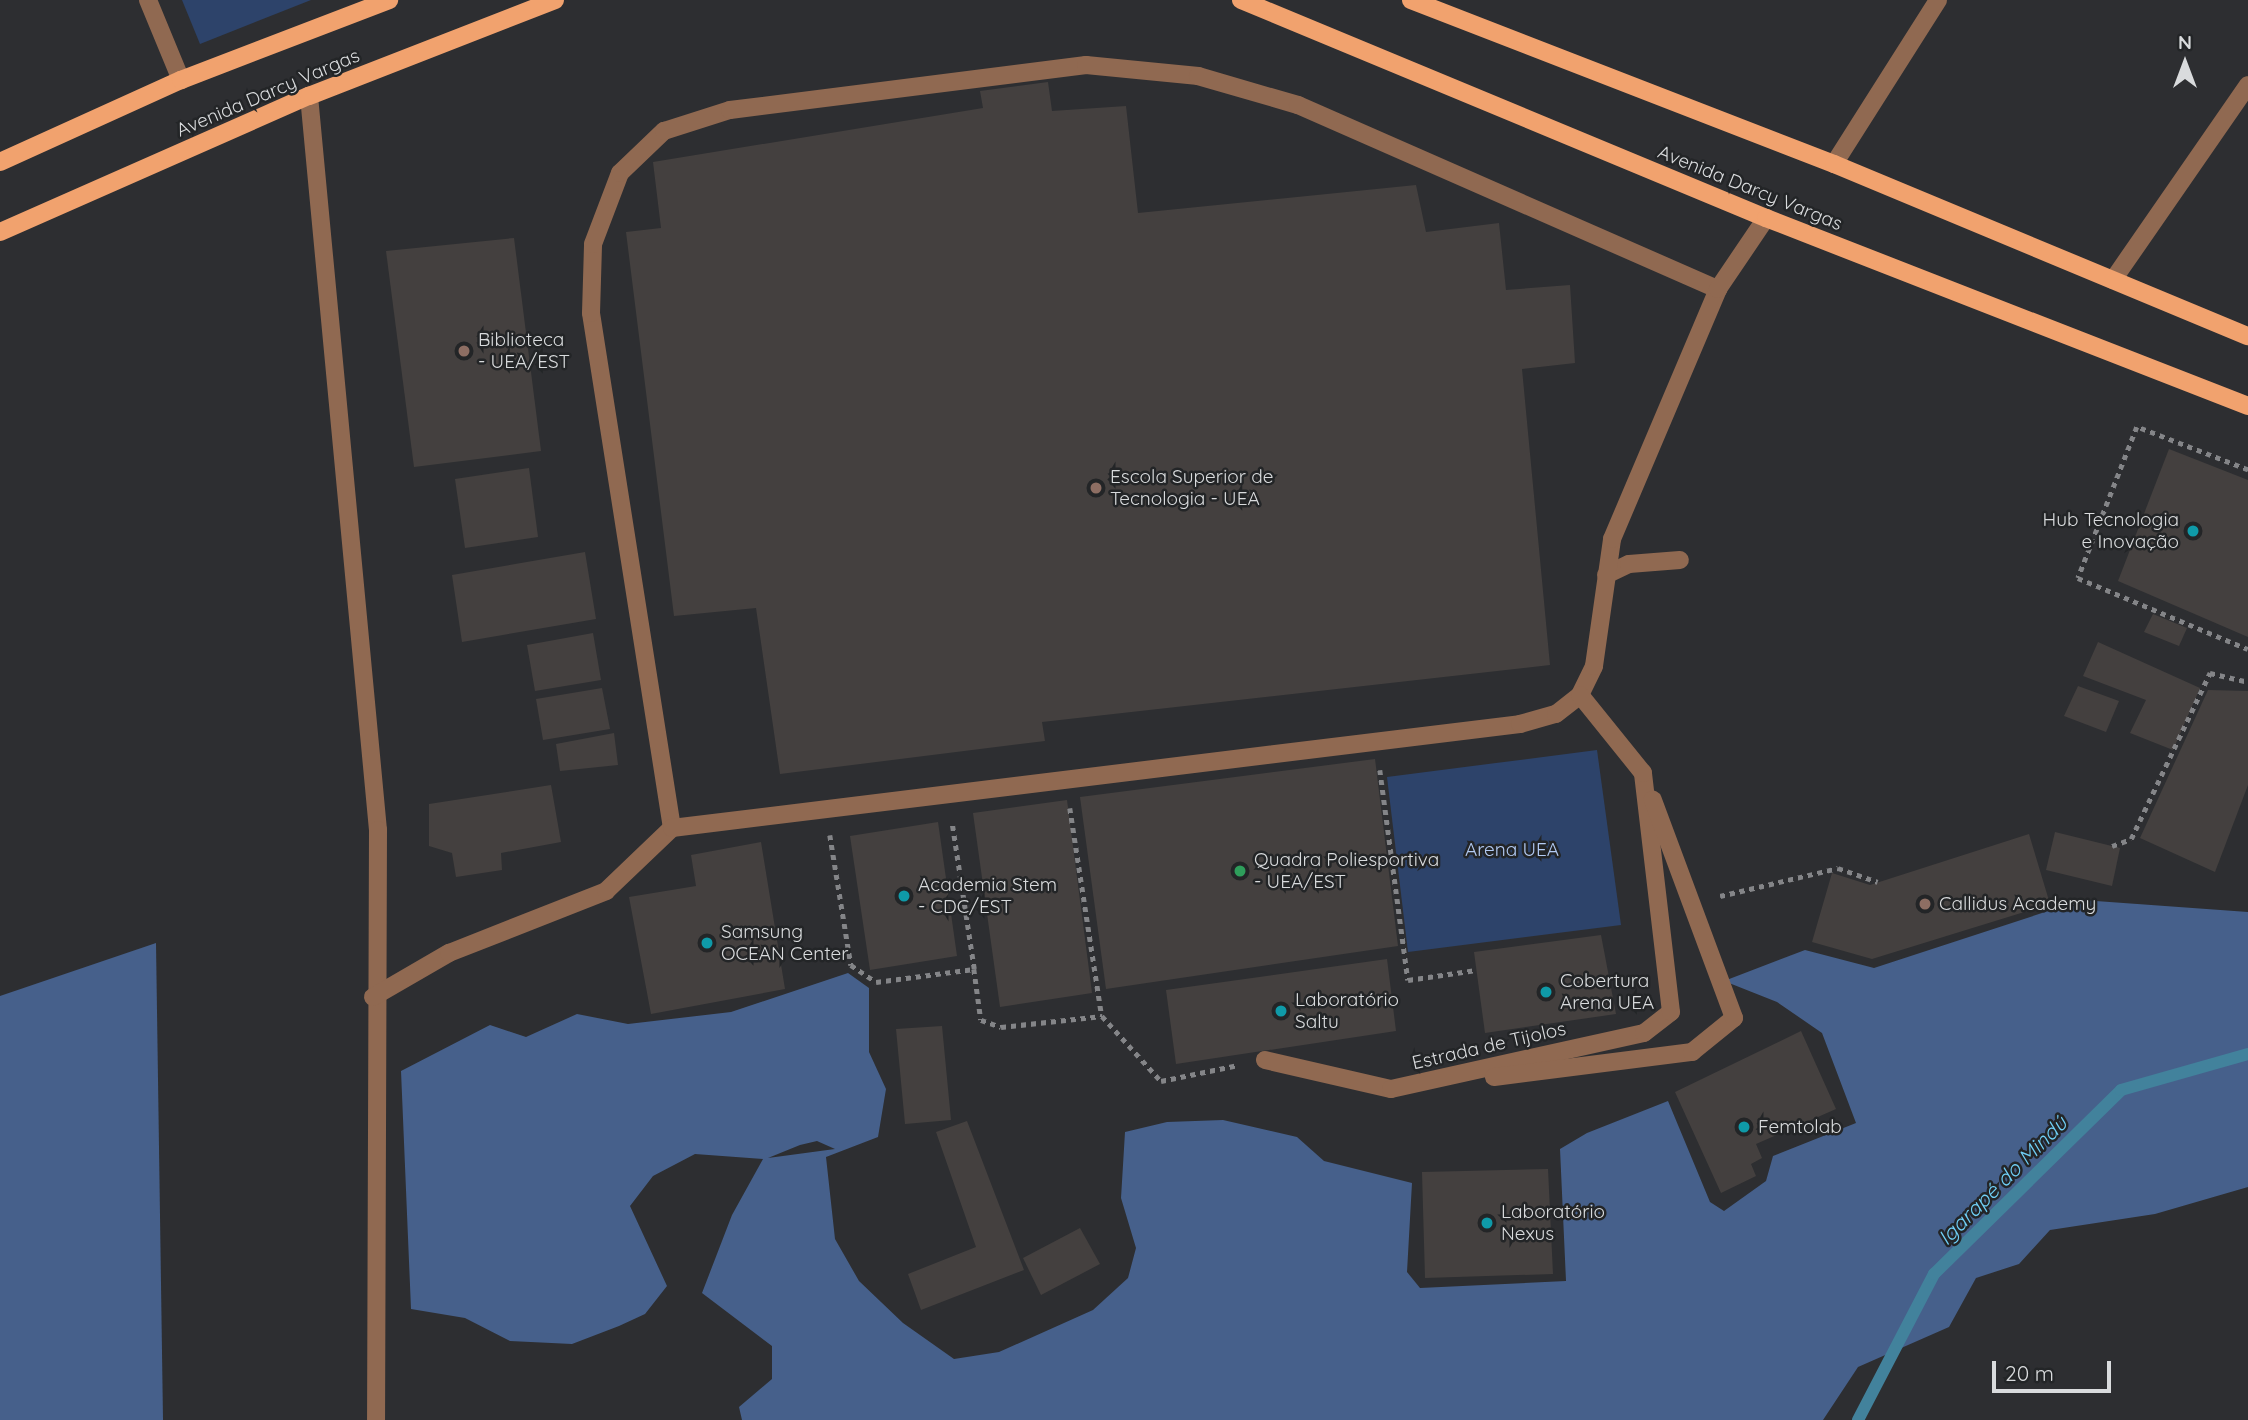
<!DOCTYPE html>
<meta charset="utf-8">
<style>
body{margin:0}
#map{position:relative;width:2248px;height:1420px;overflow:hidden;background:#2d2e31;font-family:Quicksand,sans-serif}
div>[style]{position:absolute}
.green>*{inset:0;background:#2d436a}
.forest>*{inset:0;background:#46608b}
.stream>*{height:12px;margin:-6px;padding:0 6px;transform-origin:6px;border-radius:6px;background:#42829c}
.building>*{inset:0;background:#44403f}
.path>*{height:4.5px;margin-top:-2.25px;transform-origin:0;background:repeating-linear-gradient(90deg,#848588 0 5px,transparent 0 10px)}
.minor>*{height:18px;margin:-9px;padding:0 9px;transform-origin:9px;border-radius:9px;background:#906951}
.major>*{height:18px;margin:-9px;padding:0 9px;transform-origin:9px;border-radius:9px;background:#f1a26e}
.dots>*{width:19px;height:19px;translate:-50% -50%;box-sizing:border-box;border:4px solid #232527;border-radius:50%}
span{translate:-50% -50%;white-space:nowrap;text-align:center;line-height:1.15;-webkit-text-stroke:5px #232527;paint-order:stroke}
.street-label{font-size:19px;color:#d9dbdd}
.poi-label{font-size:19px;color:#d9dbdd}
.left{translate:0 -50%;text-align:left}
.right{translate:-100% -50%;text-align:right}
.park-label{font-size:19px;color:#b3cbf4}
.water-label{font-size:21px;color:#70d0f7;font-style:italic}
.north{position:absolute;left:2150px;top:28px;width:70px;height:70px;-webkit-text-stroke:5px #232527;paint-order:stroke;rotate:0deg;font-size:19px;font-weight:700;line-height:28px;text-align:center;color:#d9dbdd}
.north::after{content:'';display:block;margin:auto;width:24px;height:32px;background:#d9dbdd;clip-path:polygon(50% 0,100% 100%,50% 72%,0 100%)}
.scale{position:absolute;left:1992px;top:1361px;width:119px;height:32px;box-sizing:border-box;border:4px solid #d9dbdd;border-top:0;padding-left:9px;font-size:21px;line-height:24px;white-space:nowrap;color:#d9dbdd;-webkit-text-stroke:5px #232527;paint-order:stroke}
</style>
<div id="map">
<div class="green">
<i style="clip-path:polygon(182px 0,311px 0,200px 44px)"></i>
<i style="clip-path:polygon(1597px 750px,1621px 925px,1408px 952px,1387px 777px)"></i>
</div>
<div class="forest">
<i style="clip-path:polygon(evenodd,2082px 900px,2248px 912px,2248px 1187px,2155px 1214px,2050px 1230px,2019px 1264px,1976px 1278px,1949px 1327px,1858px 1367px,1823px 1420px,742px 1420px,739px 1407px,772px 1379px,772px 1346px,702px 1293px,732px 1215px,763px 1159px,695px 1154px,653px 1176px,630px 1206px,667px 1286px,645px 1314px,619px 1326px,572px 1344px,510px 1341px,465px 1318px,411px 1309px,401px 1071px,490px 1025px,526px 1037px,577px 1014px,628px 1024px,731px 1012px,848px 973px,869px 988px,869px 1052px,886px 1089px,878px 1137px,826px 1157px,835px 1239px,859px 1281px,903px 1323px,954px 1359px,999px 1352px,1093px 1310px,1128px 1278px,1136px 1248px,1121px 1198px,1125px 1132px,1167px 1122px,1223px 1120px,1297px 1137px,1324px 1161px,1412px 1183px,1407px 1272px,1420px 1288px,1566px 1281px,1560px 1149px,1587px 1133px,1668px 1101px,1710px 1202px,1724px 1211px,1766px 1181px,1773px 1156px,1856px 1123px,1822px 1033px,1777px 1002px,1724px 981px,1805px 950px,1874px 968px,2082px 900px,817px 1141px,835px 1149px,768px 1158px,800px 1145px,817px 1141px)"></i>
<i style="clip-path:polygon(156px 943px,163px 1420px,0 1420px,0 996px)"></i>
</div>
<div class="stream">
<i style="left:1858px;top:1420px;width:165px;rotate:-62.5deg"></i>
<i style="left:1934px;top:1274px;width:262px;rotate:-44.5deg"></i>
<i style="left:2121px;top:1090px;width:132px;rotate:-15.8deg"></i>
</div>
<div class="building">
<i style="clip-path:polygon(1048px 82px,1052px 111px,1126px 106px,1138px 213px,1416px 185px,1426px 232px,1499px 223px,1506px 290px,1570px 285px,1575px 363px,1522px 369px,1550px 665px,1042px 722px,1045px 741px,780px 774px,756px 608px,674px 616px,626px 232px,661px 228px,653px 162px,983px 108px,980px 91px)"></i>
<i style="clip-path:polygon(514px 238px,541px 451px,414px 467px,386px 251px)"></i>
<i style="clip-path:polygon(2169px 449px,2248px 480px,2248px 637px,2118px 581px)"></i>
<i style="clip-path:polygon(529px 468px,538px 537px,465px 548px,455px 479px)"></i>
<i style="clip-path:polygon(585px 552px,596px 619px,462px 642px,452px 575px)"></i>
<i style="clip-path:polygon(2153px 614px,2187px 628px,2179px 646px,2144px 632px)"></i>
<i style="clip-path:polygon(593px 633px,601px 680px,535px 691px,527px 645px)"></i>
<i style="clip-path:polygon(2098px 642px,2200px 688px,2173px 750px,2130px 733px,2146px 700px,2083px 676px)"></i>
<i style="clip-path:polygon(2078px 686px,2119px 701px,2106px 732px,2064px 716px)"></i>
<i style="clip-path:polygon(602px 688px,610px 729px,543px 740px,536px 699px)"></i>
<i style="clip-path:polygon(2208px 690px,2248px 691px,2248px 785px,2215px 872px,2140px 838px)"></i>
<i style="clip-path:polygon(614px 733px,618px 765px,560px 771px,556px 744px)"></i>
<i style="clip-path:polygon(1375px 759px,1398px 946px,1106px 989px,1080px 797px)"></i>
<i style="clip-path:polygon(551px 785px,561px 842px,501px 853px,502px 870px,456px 877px,452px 853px,429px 846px,429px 804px)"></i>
<i style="clip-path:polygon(1067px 800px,1092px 993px,1000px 1007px,973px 813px)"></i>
<i style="clip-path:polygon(938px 822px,957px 956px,870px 970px,850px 836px)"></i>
<i style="clip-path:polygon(2055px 832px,2120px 848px,2112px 886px,2046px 870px)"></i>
<i style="clip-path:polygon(2029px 834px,2050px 904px,1872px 959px,1812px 942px,1832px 873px,1870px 885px)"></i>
<i style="clip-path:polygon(761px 842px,785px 989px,651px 1014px,629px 897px,696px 886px,691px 855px)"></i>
<i style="clip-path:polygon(1601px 935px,1616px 1014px,1485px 1033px,1474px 952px)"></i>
<i style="clip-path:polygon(1387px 959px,1396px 1031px,1176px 1064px,1166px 990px)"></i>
<i style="clip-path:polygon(942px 1026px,951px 1120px,905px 1124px,896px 1029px)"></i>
<i style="clip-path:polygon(1801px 1031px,1836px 1109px,1756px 1144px,1762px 1158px,1751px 1164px,1756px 1176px,1721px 1193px,1675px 1092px)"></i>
<i style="clip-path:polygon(967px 1121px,1024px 1270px,921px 1310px,908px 1274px,976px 1247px,936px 1132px)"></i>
<i style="clip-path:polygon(1548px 1169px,1553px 1274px,1425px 1278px,1422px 1172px)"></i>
<i style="clip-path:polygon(1080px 1228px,1100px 1264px,1041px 1295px,1023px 1258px)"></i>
</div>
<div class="path">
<i style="left:2248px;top:470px;width:119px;rotate:-158.8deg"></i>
<i style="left:2137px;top:427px;width:162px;rotate:111.3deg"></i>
<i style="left:2078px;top:578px;width:184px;rotate:22.7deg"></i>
<i style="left:1380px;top:770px;width:212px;rotate:82.4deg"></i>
<i style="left:1408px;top:980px;width:69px;rotate:-8.4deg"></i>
<i style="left:1070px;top:808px;width:210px;rotate:81.3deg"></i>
<i style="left:1102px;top:1016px;width:88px;rotate:47.8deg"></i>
<i style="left:1161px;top:1081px;width:79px;rotate:-11.7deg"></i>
<i style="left:830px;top:835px;width:132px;rotate:80.8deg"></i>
<i style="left:851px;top:965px;width:30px;rotate:34deg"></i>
<i style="left:876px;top:982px;width:99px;rotate:-7.6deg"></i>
<i style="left:974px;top:969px;width:148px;rotate:-98.6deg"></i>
<i style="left:2112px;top:846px;width:20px;rotate:-20deg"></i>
<i style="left:2131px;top:839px;width:184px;rotate:-64.6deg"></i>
<i style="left:2210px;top:673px;width:39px;rotate:13deg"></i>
<i style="left:1720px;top:896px;width:121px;rotate:-13.3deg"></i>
<i style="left:1838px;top:868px;width:42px;rotate:19.3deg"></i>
<i style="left:974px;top:969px;width:51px;rotate:82.2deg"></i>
<i style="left:981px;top:1020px;width:21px;rotate:19deg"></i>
<i style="left:1001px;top:1027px;width:102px;rotate:-6.2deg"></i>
</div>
<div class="minor">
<i style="left:148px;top:0;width:87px;rotate:67.6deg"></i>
<i style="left:309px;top:96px;width:737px;rotate:84.63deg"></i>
<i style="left:378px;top:830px;width:590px;rotate:90.19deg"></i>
<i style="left:1834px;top:164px;width:194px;rotate:-57.6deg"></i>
<i style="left:2113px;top:280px;width:237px;rotate:-55.3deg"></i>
<i style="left:1606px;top:575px;width:25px;rotate:-26deg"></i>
<i style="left:1629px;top:564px;width:51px;rotate:-4.5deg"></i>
<i style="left:672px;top:828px;width:521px;rotate:-98.94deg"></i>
<i style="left:591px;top:313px;width:69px;rotate:-88.3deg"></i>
<i style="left:593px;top:244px;width:76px;rotate:-69.2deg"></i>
<i style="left:620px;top:173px;width:61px;rotate:-43.7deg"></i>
<i style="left:664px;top:131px;width:69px;rotate:-17.7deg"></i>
<i style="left:730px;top:110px;width:359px;rotate:-7.2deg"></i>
<i style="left:1086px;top:65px;width:113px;rotate:5.6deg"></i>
<i style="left:1198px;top:76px;width:104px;rotate:16.2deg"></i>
<i style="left:1298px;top:105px;width:459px;rotate:23.7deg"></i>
<i style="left:373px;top:997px;width:88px;rotate:-30.1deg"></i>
<i style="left:449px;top:953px;width:169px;rotate:-21.5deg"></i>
<i style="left:606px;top:891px;width:91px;rotate:-43.7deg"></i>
<i style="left:672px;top:828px;width:854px;rotate:-6.99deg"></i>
<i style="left:1520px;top:724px;width:37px;rotate:-16deg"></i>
<i style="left:1556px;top:714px;width:31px;rotate:-38deg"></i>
<i style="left:1580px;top:695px;width:32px;rotate:-64deg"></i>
<i style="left:1594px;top:666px;width:128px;rotate:-81.9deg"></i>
<i style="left:1612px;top:539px;width:272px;rotate:-67deg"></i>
<i style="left:1718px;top:289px;width:86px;rotate:-55.9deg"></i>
<i style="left:1265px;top:1060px;width:129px;rotate:13deg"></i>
<i style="left:1391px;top:1089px;width:259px;rotate:-12.5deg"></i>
<i style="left:1644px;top:1033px;width:34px;rotate:-38deg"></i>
<i style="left:1671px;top:1012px;width:241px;rotate:-96.7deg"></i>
<i style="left:1643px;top:773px;width:100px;rotate:-128.9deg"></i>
<i style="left:1494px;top:1077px;width:200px;rotate:-7.2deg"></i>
<i style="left:1692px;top:1052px;width:54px;rotate:-39deg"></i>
<i style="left:1734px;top:1018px;width:233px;rotate:-110.4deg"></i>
</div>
<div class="major">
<i style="left:1241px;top:0;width:568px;rotate:22.55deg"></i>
<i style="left:1766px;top:218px;width:517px;rotate:21.31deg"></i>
<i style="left:1411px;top:0;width:454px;rotate:21.2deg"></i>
<i style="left:1834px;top:164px;width:448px;rotate:22.6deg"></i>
<i style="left:0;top:162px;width:199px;rotate:-24.4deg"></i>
<i style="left:181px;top:80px;width:223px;rotate:-21deg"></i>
<i style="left:0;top:232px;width:338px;rotate:-23.8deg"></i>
<i style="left:309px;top:96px;width:264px;rotate:-21.3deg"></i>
</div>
<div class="dots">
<i style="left:464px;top:351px;background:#8d6e63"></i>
<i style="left:1096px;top:488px;background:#8d6e63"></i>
<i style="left:2193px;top:531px;background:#0f9aa8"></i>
<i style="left:1240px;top:871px;background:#2e9e5b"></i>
<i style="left:904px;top:896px;background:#0f9aa8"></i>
<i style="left:1925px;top:904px;background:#8d6e63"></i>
<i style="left:707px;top:943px;background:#0f9aa8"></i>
<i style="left:1546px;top:992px;background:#0f9aa8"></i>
<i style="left:1281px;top:1011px;background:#0f9aa8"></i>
<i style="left:1744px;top:1127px;background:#0f9aa8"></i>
<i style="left:1487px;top:1223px;background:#0f9aa8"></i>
</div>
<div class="street-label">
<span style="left:268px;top:93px;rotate:-23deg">Avenida Darcy Vargas</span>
<span style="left:1750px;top:188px;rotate:22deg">Avenida Darcy Vargas</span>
<span style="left:1489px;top:1046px;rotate:-13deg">Estrada de Tijolos</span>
</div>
<div class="poi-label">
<span class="left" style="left:478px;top:351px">Biblioteca<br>- UEA/EST</span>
<span class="left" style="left:1110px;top:488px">Escola Superior de<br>Tecnologia - UEA</span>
<span class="right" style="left:2179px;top:531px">Hub Tecnologia<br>e Inovação</span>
<span class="left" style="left:1254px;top:871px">Quadra Poliesportiva<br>- UEA/EST</span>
<span class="left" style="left:918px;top:896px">Academia Stem<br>- CDC/EST</span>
<span class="left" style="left:1939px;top:904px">Callidus Academy</span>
<span class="left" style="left:721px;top:943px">Samsung<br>OCEAN Center</span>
<span class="left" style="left:1560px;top:992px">Cobertura<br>Arena UEA</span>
<span class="left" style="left:1295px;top:1011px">Laboratório<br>Saltu</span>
<span class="left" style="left:1758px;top:1127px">Femtolab</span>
<span class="left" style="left:1501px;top:1223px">Laboratório<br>Nexus</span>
</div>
<div class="park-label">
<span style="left:1512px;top:850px">Arena UEA</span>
</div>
<div class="water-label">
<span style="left:2002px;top:1180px;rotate:-45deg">Igarapé do Mindú</span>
</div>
<div class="north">N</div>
<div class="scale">20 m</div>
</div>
